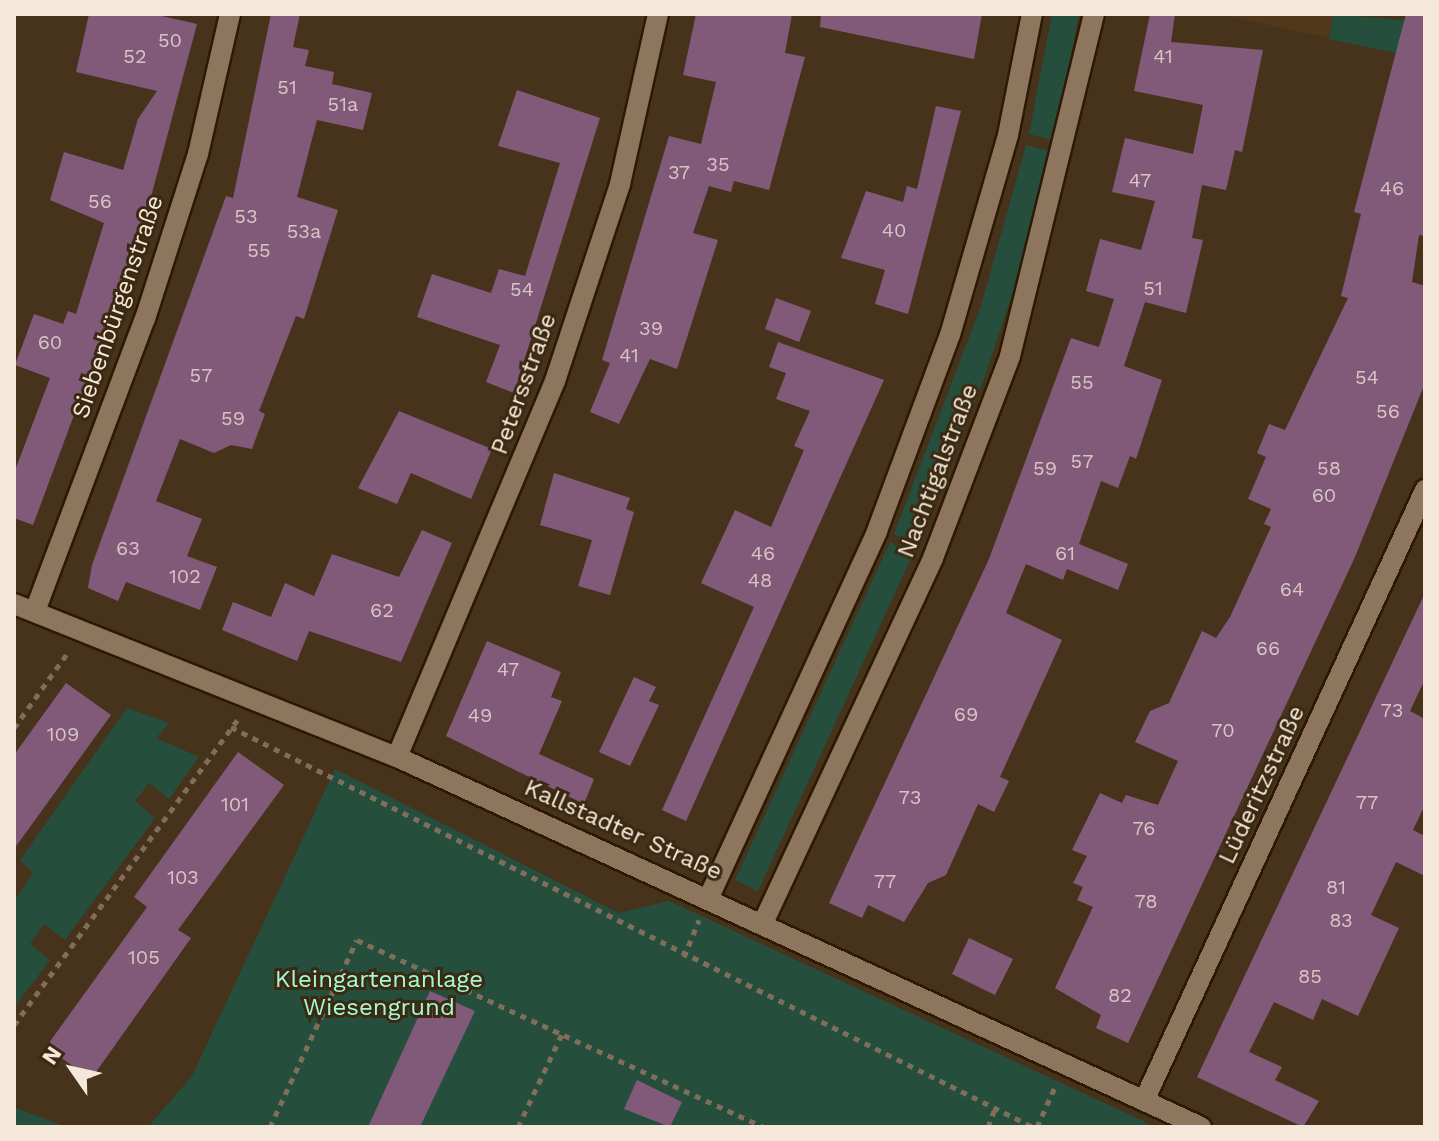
<!DOCTYPE html>
<meta charset="utf-8">
<style>
body{margin:0}
#map{position:relative;width:1439px;height:1141px;overflow:hidden;background:#47331c;font-family:"Work Sans",sans-serif}
div>[style]{position:absolute}
.built>*{inset:0;background:#51381b}
.green>*{inset:0;background:#254e3d}
.building>*{inset:0;background:#815a7a}
.path>*{height:5px;margin-top:-2.5px;transform-origin:0;background:repeating-linear-gradient(90deg,#806e5a 0 6px,transparent 0 12px)}
.roads{filter:drop-shadow(2px 0 #2c1a03) drop-shadow(-2px 0 #2c1a03) drop-shadow(0 2px #2c1a03) drop-shadow(0 -2px #2c1a03)}
.minor>*{height:20px;margin:-10px;padding:0 10px;transform-origin:10px;border-radius:10px;background:#8d765d}
span{translate:-50% -50%;white-space:nowrap;text-align:center;line-height:1.15;-webkit-text-stroke:6px #3c2912;paint-order:stroke}
.number-label{font-size:20px;color:#d8c4c2}
.number-label span{-webkit-text-stroke-width:0}
.street-label{font-size:24px;color:#f5e8da}
.park-label{font-size:24px;color:#a3f9d3}
.frame{position:absolute;inset:0;border:16px solid #f5e8da;pointer-events:none}
.north{position:absolute;left:32px;top:1029px;width:80px;height:80px;-webkit-text-stroke:6px #3c2912;paint-order:stroke;rotate:304deg;font-size:22px;font-weight:700;line-height:32px;text-align:center;color:#f5e8da}
.north::after{content:'';display:block;margin:auto;width:28px;height:36px;background:#f5e8da;clip-path:polygon(50% 0,100% 100%,50% 72%,0 100%)}
</style>
<div id="map">
<div class="built">
<i style="clip-path:polygon(1218px 14px,1333px 14px,1329px 38px)"></i>
</div>
<div class="green">
<i style="clip-path:polygon(1052px 14px,1079px 14px,1054px 140px,1029px 134px)"></i>
<i style="clip-path:polygon(1333px 14px,1425px 22px,1425px 59px,1329px 39px)"></i>
<i style="clip-path:polygon(1026px 145px,1051px 151px,1029px 244px,984px 379px,917px 545px,894px 534px,981px 306px)"></i>
<i style="clip-path:polygon(890px 542px,913px 554px,758px 891px,735px 880px)"></i>
<i style="clip-path:polygon(127px 708px,169px 723px,156px 738px,199px 757px,169px 799px,149px 783px,135px 801px,155px 818px,65px 940px,44px 924px,30px 944px,50px 960px,14px 1008px,14px 901px,33px 873px,20px 860px)"></i>
<i style="clip-path:polygon(335px 769px,619px 913px,669px 901px,1156px 1127px,148px 1127px,192px 1076px)"></i>
<i style="clip-path:polygon(14px 1107px,66px 1127px,14px 1127px)"></i>
</div>
<div class="building">
<i style="clip-path:polygon(89px 14px,153px 14px,197px 24px,140px 238px,33px 525px,14px 518px,14px 473px,50px 378px,15px 365px,34px 314px,63px 324px,68px 311px,76px 314px,104px 223px,50px 200px,64px 152px,123px 170px,138px 119px,157px 91px,76px 72px)"></i>
<i style="clip-path:polygon(271px 14px,300px 14px,293px 47px,309px 50px,305px 66px,334px 72px,332px 84px,372px 93px,363px 130px,317px 120px,297px 197px,338px 210px,304px 319px,296px 316px,259px 411px,265px 414px,252px 449px,231px 445px,214px 453px,180px 439px,156px 501px,202px 519px,187px 556px,217px 567px,200px 610px,126px 582px,118px 601px,88px 588px,92px 565px,226px 196px,233px 198px)"></i>
<i style="clip-path:polygon(696px 14px,792px 14px,785px 53px,805px 57px,769px 190px,734px 181px,731px 192px,709px 186px,693px 233px,718px 240px,677px 369px,650px 359px,619px 424px,590px 412px,610px 363px,602px 360px,669px 136px,701px 144px,716px 82px,683px 75px)"></i>
<i style="clip-path:polygon(821px 14px,982px 14px,974px 59px,820px 27px)"></i>
<i style="clip-path:polygon(1150px 14px,1175px 14px,1171px 42px,1263px 50px,1242px 152px,1235px 150px,1226px 190px,1202px 185px,1192px 238px,1203px 240px,1186px 313px,1145px 302px,1124px 366px,1162px 380px,1136px 459px,1130px 456px,1118px 488px,1101px 481px,1079px 544px,1128px 564px,1118px 590px,1067px 569px,1063px 580px,1026px 564px,1006px 613px,1062px 640px,1000px 777px,1009px 781px,994px 812px,978px 804px,946px 875px,928px 883px,904px 922px,868px 905px,862px 918px,829px 903px,989px 559px,1071px 338px,1099px 347px,1114px 299px,1086px 291px,1100px 239px,1141px 250px,1155px 201px,1112px 192px,1125px 138px,1193px 154px,1203px 105px,1134px 91px)"></i>
<i style="clip-path:polygon(1406px 14px,1425px 14px,1425px 236px,1419px 235px,1412px 282px,1425px 286px,1425px 383px,1355px 557px,1128px 1043px,1096px 1028px,1101px 1015px,1055px 988px,1093px 907px,1077px 900px,1083px 887px,1073px 883px,1087px 856px,1072px 850px,1100px 793px,1122px 803px,1126px 795px,1158px 805px,1178px 761px,1135px 742px,1150px 711px,1169px 703px,1202px 631px,1216px 638px,1230px 617px,1271px 527px,1264px 524px,1271px 509px,1248px 499px,1266px 457px,1257px 453px,1269px 424px,1285px 430px,1348px 298px,1341px 296px,1361px 214px,1354px 212px)"></i>
<i style="clip-path:polygon(517px 90px,600px 118px,514px 393px,486px 382px,500px 345px,417px 317px,432px 274px,491px 293px,499px 269px,525px 276px,560px 163px,498px 146px)"></i>
<i style="clip-path:polygon(936px 106px,961px 111px,908px 314px,875px 304px,885px 270px,841px 258px,866px 191px,903px 202px,907px 186px,917px 189px)"></i>
<i style="clip-path:polygon(776px 298px,811px 311px,799px 342px,765px 329px)"></i>
<i style="clip-path:polygon(778px 342px,884px 380px,686px 821px,662px 810px,754px 607px,701px 583px,735px 510px,771px 527px,804px 450px,794px 446px,810px 411px,776px 399px,786px 373px,769px 367px)"></i>
<i style="clip-path:polygon(399px 411px,492px 449px,471px 499px,411px 473px,397px 504px,358px 488px)"></i>
<i style="clip-path:polygon(554px 473px,630px 498px,626px 509px,634px 512px,610px 595px,578px 586px,592px 540px,540px 525px)"></i>
<i style="clip-path:polygon(422px 530px,452px 543px,401px 662px,309px 631px,297px 661px,222px 630px,233px 602px,271px 617px,285px 583px,314px 596px,332px 554px,399px 577px)"></i>
<i style="clip-path:polygon(1425px 593px,1425px 679px,1410px 711px,1425px 719px,1425px 805px,1413px 830px,1425px 836px,1425px 876px,1396px 862px,1371px 915px,1399px 928px,1358px 1016px,1322px 999px,1313px 1020px,1274px 1002px,1249px 1052px,1282px 1067px,1275px 1080px,1319px 1101px,1303px 1127px,1197px 1077px)"></i>
<i style="clip-path:polygon(487px 641px,561px 672px,551px 697px,562px 701px,539px 754px,594px 779px,584px 804px,446px 736px)"></i>
<i style="clip-path:polygon(634px 677px,656px 687px,649px 701px,659px 705px,630px 766px,599px 752px)"></i>
<i style="clip-path:polygon(66px 683px,111px 715px,14px 849px,14px 755px)"></i>
<i style="clip-path:polygon(238px 752px,284px 785px,178px 930px,191px 938px,91px 1079px,46px 1047px,147px 907px,134px 897px)"></i>
<i style="clip-path:polygon(969px 938px,1013px 959px,995px 995px,952px 974px)"></i>
<i style="clip-path:polygon(430px 991px,475px 1011px,420px 1127px,368px 1127px)"></i>
<i style="clip-path:polygon(637px 1080px,682px 1102px,670px 1127px,624px 1109px)"></i>
</div>
<div class="path">
<i style="left:231px;top:727px;width:896px;rotate:26.51deg"></i>
<i style="left:14px;top:728px;width:95px;rotate:-54.5deg"></i>
<i style="left:684px;top:957px;width:40px;rotate:-68deg"></i>
<i style="left:14px;top:1025px;width:379px;rotate:-53.8deg"></i>
<i style="left:270px;top:1127px;width:206px;rotate:-65.1deg"></i>
<i style="left:357px;top:940px;width:448px;rotate:24.7deg"></i>
<i style="left:518px;top:1127px;width:103px;rotate:-64.7deg"></i>
<i style="left:988px;top:1127px;width:19px;rotate:-69deg"></i>
<i style="left:1037px;top:1127px;width:44px;rotate:-65.8deg"></i>
</div>
<div class="roads">
<div class="minor">
<i style="left:14px;top:604px;width:412px;rotate:21.8deg"></i>
<i style="left:397px;top:757px;width:885px;rotate:24.71deg"></i>
<i style="left:35px;top:611px;width:312px;rotate:-69.4deg"></i>
<i style="left:145px;top:319px;width:173px;rotate:-72.2deg"></i>
<i style="left:198px;top:154px;width:144px;rotate:-77.1deg"></i>
<i style="left:397px;top:757px;width:408px;rotate:-67.2deg"></i>
<i style="left:555px;top:381px;width:207px;rotate:-71.7deg"></i>
<i style="left:620px;top:184px;width:174px;rotate:-77.4deg"></i>
<i style="left:709px;top:897px;width:403px;rotate:-65.3deg"></i>
<i style="left:877px;top:531px;width:209px;rotate:-69.6deg"></i>
<i style="left:950px;top:335px;width:208px;rotate:-73.8deg"></i>
<i style="left:1008px;top:135px;width:123px;rotate:-78.8deg"></i>
<i style="left:763px;top:923px;width:403px;rotate:-65deg"></i>
<i style="left:933px;top:558px;width:216px;rotate:-69.1deg"></i>
<i style="left:1010px;top:356px;width:352px;rotate:-76.2deg"></i>
<i style="left:1144px;top:1101px;width:673px;rotate:-65.3deg"></i>
</div>
</div>
<div class="number-label">
<span style="left:170px;top:40px">50</span>
<span style="left:135px;top:56px">52</span>
<span style="left:1163px;top:56px">41</span>
<span style="left:287px;top:87px">51</span>
<span style="left:343px;top:104px">51a</span>
<span style="left:718px;top:164px">35</span>
<span style="left:679px;top:172px">37</span>
<span style="left:1140px;top:180px">47</span>
<span style="left:1392px;top:188px">46</span>
<span style="left:100px;top:201px">56</span>
<span style="left:246px;top:216px">53</span>
<span style="left:894px;top:230px">40</span>
<span style="left:304px;top:231px">53a</span>
<span style="left:259px;top:250px">55</span>
<span style="left:1153px;top:288px">51</span>
<span style="left:522px;top:289px">54</span>
<span style="left:651px;top:328px">39</span>
<span style="left:50px;top:342px">60</span>
<span style="left:629px;top:355px">41</span>
<span style="left:201px;top:375px">57</span>
<span style="left:1367px;top:377px">54</span>
<span style="left:1082px;top:382px">55</span>
<span style="left:1388px;top:411px">56</span>
<span style="left:233px;top:418px">59</span>
<span style="left:1082px;top:461px">57</span>
<span style="left:1045px;top:468px">59</span>
<span style="left:1329px;top:468px">58</span>
<span style="left:1324px;top:495px">60</span>
<span style="left:128px;top:548px">63</span>
<span style="left:763px;top:553px">46</span>
<span style="left:1065px;top:553px">61</span>
<span style="left:185px;top:576px">102</span>
<span style="left:760px;top:580px">48</span>
<span style="left:1292px;top:589px">64</span>
<span style="left:382px;top:610px">62</span>
<span style="left:1268px;top:648px">66</span>
<span style="left:508px;top:669px">47</span>
<span style="left:1392px;top:710px">73</span>
<span style="left:966px;top:714px">69</span>
<span style="left:480px;top:715px">49</span>
<span style="left:1223px;top:730px">70</span>
<span style="left:63px;top:734px">109</span>
<span style="left:910px;top:797px">73</span>
<span style="left:1367px;top:802px">77</span>
<span style="left:235px;top:804px">101</span>
<span style="left:1144px;top:828px">76</span>
<span style="left:183px;top:877px">103</span>
<span style="left:885px;top:881px">77</span>
<span style="left:1336px;top:887px">81</span>
<span style="left:1146px;top:901px">78</span>
<span style="left:1341px;top:920px">83</span>
<span style="left:144px;top:957px">105</span>
<span style="left:1310px;top:976px">85</span>
<span style="left:1120px;top:995px">82</span>
</div>
<div class="street-label">
<span style="left:118px;top:307px;rotate:-71deg">Siebenbürgenstraße</span>
<span style="left:524px;top:384px;rotate:-70deg">Petersstraße</span>
<span style="left:938px;top:471px;rotate:-69deg">Nachtigalstraße</span>
<span style="left:1262px;top:785px;rotate:-65deg">Lüderitzstraße</span>
<span style="left:623px;top:830px;rotate:24deg">Kallstadter Straße</span>
</div>
<div class="park-label">
<span style="left:379px;top:994px">Kleingartenanlage<br>Wiesengrund</span>
</div>
<div class="frame"></div>
<div class="north">N</div>
</div>
